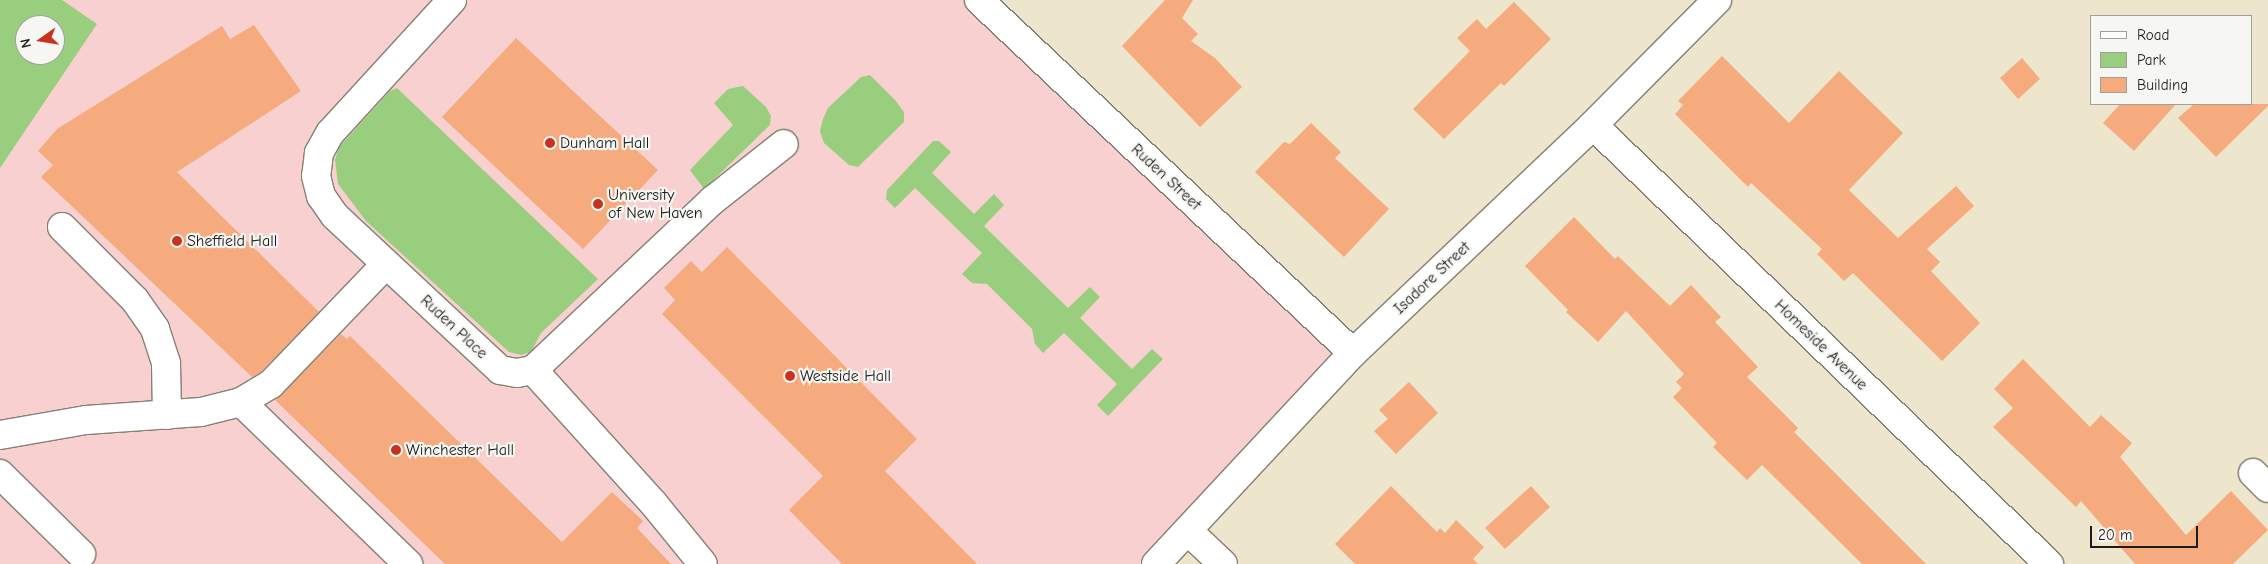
<!DOCTYPE html>
<style>
body{margin:0}
#map{position:relative;width:2268px;height:564px;overflow:hidden;background:#ede6cc;font-family:"Comic Neue",sans-serif}
div>[style]{position:absolute}
.built>*{inset:0;background:#f7d0cf}
.green>*{inset:0;background:#9ace7f}
.building>*{inset:0;background:#f5ab7e}
.roads{filter:drop-shadow(1px 0 #848174) drop-shadow(-1px 0 #848174) drop-shadow(0 1px #848174) drop-shadow(0 -1px #848174)}
.minor>*{height:28px;margin:-14px;padding:0 14px;transform-origin:14px;border-radius:14px;background:#fff}
.dots>*{width:14px;height:14px;translate:-50% -50%;box-sizing:border-box;border:2px solid #f6f6f2;border-radius:50%}
span{translate:-50% -50%;white-space:nowrap;text-align:center;line-height:1.15;-webkit-text-stroke:4.5px #f6f6f2;paint-order:stroke}
.poi-label{font-size:16px;color:#1c1c1c}
.left{translate:0 -50%;text-align:left}
.street-label{font-size:16px;color:#1c1c1c}
.legend{position:absolute;left:2090px;top:15px;width:162px;height:90px;box-sizing:border-box;background:#f6f6f2;border:1px solid #9f9f9c;margin:0;padding:6px 9px;list-style:none;font-size:15px;color:#1c1c1c}
.legend li{display:flex;align-items:center;gap:10px;height:25px}
.legend b{width:25px;border:1px solid #9f9f9c}
.north{position:absolute;left:15px;top:15px;width:50px;height:50px;box-sizing:border-box;background:#f6f6f2;border:1px solid #9f9f9c;border-radius:50%;rotate:257deg;font-size:14px;font-weight:700;line-height:20px;text-align:center;color:#1c1c1c}
.north::after{content:'';display:block;margin:auto;width:18px;height:22px;background:#c8321e;clip-path:polygon(50% 0,100% 100%,50% 72%,0 100%)}
.scale{position:absolute;left:2090px;top:526px;width:108px;height:22px;box-sizing:border-box;border:2px solid #1c1c1c;border-top:0;padding-left:6px;font-size:15px;line-height:18px;white-space:nowrap;color:#1c1c1c;-webkit-text-stroke:4px #f6f6f2;paint-order:stroke}
</style>
<div id="map">
<div class="built">
<i style="clip-path:polygon(evenodd,0 0,979px 0,1353px 353px,1156px 564px,0 564px,0 0,25px 25px,55px 25px,55px 55px,25px 55px,25px 25px)"></i>
</div>
<div class="green">
<i style="clip-path:polygon(evenodd,0 0,62px 0,97px 24px,0 168px,0 0,25px 25px,55px 25px,55px 55px,25px 55px,25px 25px)"></i>
<i style="clip-path:polygon(870px 75px,895px 100px,904px 112px,904px 122px,858px 167px,849px 165px,824px 143px,820px 131px,823px 119px,828px 108px,861px 77px)"></i>
<i style="clip-path:polygon(743px 86px,766px 107px,771px 116px,770px 125px,704px 189px,690px 170px,733px 125px,714px 103px,728px 89px)"></i>
<i style="clip-path:polygon(397px 88px,598px 279px,541px 333px,531px 352px,521px 355px,509px 352px,366px 221px,338px 184px,335px 160px,339px 147px,390px 91px)"></i>
<i style="clip-path:polygon(933px 141px,939px 141px,951px 152px,932px 173px,974px 214px,994px 194px,1004px 205px,984px 226px,1068px 308px,1090px 287px,1100px 297px,1080px 318px,1132px 369px,1152px 349px,1163px 359px,1108px 416px,1097px 405px,1117px 384px,1064px 333px,1043px 353px,1035px 344px,1032px 329px,987px 284px,972px 283px,962px 274px,982px 253px,915px 188px,895px 208px,886px 199px,887px 190px)"></i>
</div>
<div class="building">
<i style="clip-path:polygon(1165px 0,1193px 0,1182px 18px,1198px 34px,1191px 41px,1215px 58px,1242px 87px,1200px 127px,1122px 46px)"></i>
<i style="clip-path:polygon(1514px 2px,1551px 39px,1504px 86px,1501px 83px,1444px 139px,1413px 109px,1470px 51px,1457px 38px,1477px 19px,1486px 29px)"></i>
<i style="clip-path:polygon(254px 25px,301px 91px,177px 172px,319px 312px,261px 372px,252px 377px,41px 177px,53px 165px,38px 151px,57px 129px,222px 26px,230px 39px)"></i>
<i style="clip-path:polygon(516px 38px,658px 170px,583px 249px,442px 117px)"></i>
<i style="clip-path:polygon(1722px 56px,1789px 123px,1839px 71px,1903px 133px,1849px 190px,1898px 238px,1956px 186px,1974px 206px,1927px 249px,1940px 262px,1931px 271px,1980px 323px,1942px 361px,1853px 273px,1844px 281px,1817px 254px,1822px 249px,1751px 183px,1748px 187px,1675px 114px,1683px 105px,1678px 101px)"></i>
<i style="clip-path:polygon(2022px 58px,2040px 79px,2018px 99px,2000px 78px)"></i>
<i style="clip-path:polygon(2120px 104px,2176px 104px,2134px 151px,2103px 123px)"></i>
<i style="clip-path:polygon(2194px 104px,2268px 104px,2268px 106px,2216px 157px,2178px 118px)"></i>
<i style="clip-path:polygon(1311px 123px,1341px 152px,1335px 158px,1389px 209px,1344px 257px,1255px 172px,1284px 142px,1290px 144px)"></i>
<i style="clip-path:polygon(1574px 217px,1615px 259px,1618px 256px,1670px 306px,1691px 285px,1721px 317px,1715px 322px,1758px 367px,1747px 377px,1798px 428px,1794px 432px,1926px 564px,1862px 564px,1762px 465px,1747px 480px,1713px 447px,1717px 443px,1673px 397px,1682px 388px,1676px 382px,1684px 374px,1626px 311px,1598px 342px,1566px 312px,1568px 310px,1525px 266px)"></i>
<i style="clip-path:polygon(727px 247px,917px 439px,885px 471px,977px 564px,842px 564px,789px 510px,823px 476px,662px 314px,675px 300px,664px 288px,691px 261px,702px 272px)"></i>
<i style="clip-path:polygon(341px 334px,347px 339px,350px 336px,562px 542px,612px 492px,643px 521px,637px 528px,671px 564px,445px 564px,275px 400px)"></i>
<i style="clip-path:polygon(2023px 359px,2090px 427px,2101px 415px,2132px 443px,2120px 457px,2186px 535px,2231px 491px,2268px 530px,2233px 564px,2135px 564px,2081px 501px,2076px 507px,1993px 427px,2013px 408px,1994px 389px)"></i>
<i style="clip-path:polygon(1409px 382px,1438px 413px,1396px 454px,1374px 431px,1388px 419px,1379px 410px)"></i>
<i style="clip-path:polygon(1391px 486px,1437px 532px,1440px 528px,1445px 533px,1456px 520px,1484px 547px,1473px 559px,1478px 564px,1355px 564px,1335px 544px)"></i>
<i style="clip-path:polygon(1531px 486px,1550px 507px,1505px 549px,1485px 528px)"></i>
</div>
<div class="roads">
<div class="minor">
<i style="left:452px;top:0;width:180px;rotate:132.5deg"></i>
<i style="left:330px;top:133px;width:23px;rotate:119deg"></i>
<i style="left:319px;top:153px;width:23px;rotate:97deg"></i>
<i style="left:316px;top:176px;width:21px;rotate:76deg"></i>
<i style="left:321px;top:196px;width:24px;rotate:55deg"></i>
<i style="left:335px;top:216px;width:226px;rotate:43deg"></i>
<i style="left:500px;top:370px;width:17px;rotate:10deg"></i>
<i style="left:517px;top:373px;width:16px;rotate:-11deg"></i>
<i style="left:533px;top:370px;width:248px;rotate:-43.4deg"></i>
<i style="left:713px;top:200px;width:90px;rotate:-38.3deg"></i>
<i style="left:979px;top:0;width:514px;rotate:43.35deg"></i>
<i style="left:1593px;top:125px;width:633px;rotate:43.91deg"></i>
<i style="left:62px;top:227px;width:103px;rotate:45deg"></i>
<i style="left:135px;top:300px;width:35px;rotate:55deg"></i>
<i style="left:155px;top:329px;width:36px;rotate:72deg"></i>
<i style="left:166px;top:363px;width:52px;rotate:88.9deg"></i>
<i style="left:533px;top:370px;width:181px;rotate:47.9deg"></i>
<i style="left:654px;top:504px;width:77px;rotate:50.8deg"></i>
<i style="left:241px;top:402px;width:233px;rotate:44.1deg"></i>
<i style="left:0;top:435px;width:87px;rotate:-9.9deg"></i>
<i style="left:86px;top:420px;width:115px;rotate:-4deg"></i>
<i style="left:201px;top:412px;width:41px;rotate:-14deg"></i>
<i style="left:241px;top:402px;width:35px;rotate:-31deg"></i>
<i style="left:271px;top:384px;width:166px;rotate:-46.2deg"></i>
<i style="left:2253px;top:473px;width:21px;rotate:45deg"></i>
<i style="left:0;top:474px;width:114px;rotate:44.6deg"></i>
<i style="left:1188px;top:531px;width:48px;rotate:43.3deg"></i>
<i style="left:1156px;top:564px;width:289px;rotate:-47deg"></i>
<i style="left:1353px;top:353px;width:331px;rotate:-43.5deg"></i>
<i style="left:1593px;top:125px;width:176px;rotate:-45.2deg"></i>
</div>
</div>
<div class="dots">
<i style="left:550px;top:143px;background:#c8321e"></i>
<i style="left:598px;top:204px;background:#c8321e"></i>
<i style="left:177px;top:241px;background:#c8321e"></i>
<i style="left:790px;top:376px;background:#c8321e"></i>
<i style="left:396px;top:450px;background:#c8321e"></i>
</div>
<div class="poi-label">
<span class="left" style="left:560px;top:143px">Dunham Hall</span>
<span class="left" style="left:608px;top:204px">University<br>of New Haven</span>
<span class="left" style="left:187px;top:241px">Sheffield Hall</span>
<span class="left" style="left:800px;top:376px">Westside Hall</span>
<span class="left" style="left:406px;top:450px">Winchester Hall</span>
</div>
<div class="street-label">
<span style="left:1166px;top:177px;rotate:43deg">Ruden Street</span>
<span style="left:1432px;top:278px;rotate:-43deg">Isadore Street</span>
<span style="left:454px;top:327px;rotate:43deg">Ruden Place</span>
<span style="left:1821px;top:345px;rotate:44deg">Homeside Avenue</span>
</div>
<ul class="legend">
<li><b style="height:6px;background:#fff"></b>Road</li>
<li><b style="height:14px;background:#9ace7f"></b>Park</li>
<li><b style="height:14px;background:#f5ab7e"></b>Building</li>
</ul>
<div class="north">N</div>
<div class="scale">20 m</div>
</div>
